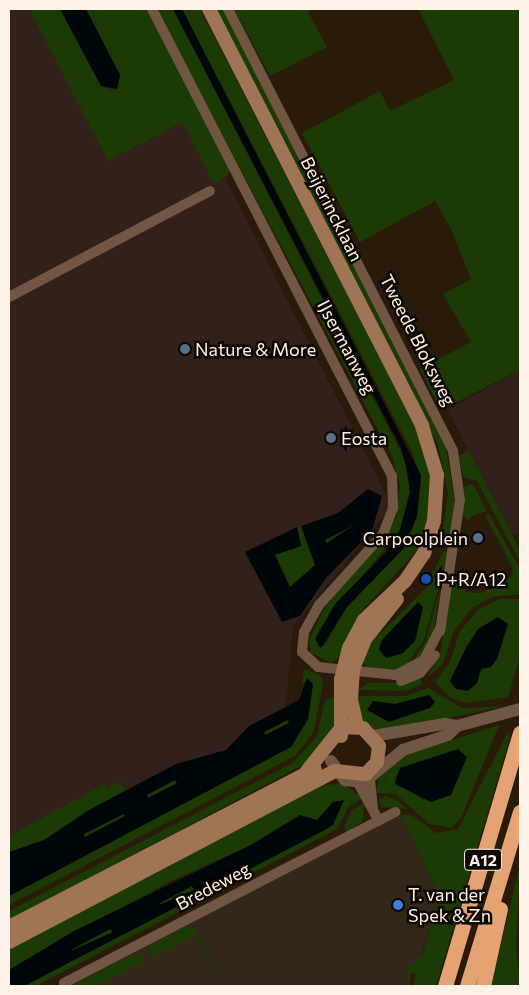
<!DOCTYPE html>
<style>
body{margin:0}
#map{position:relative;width:529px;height:995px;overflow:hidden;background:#291a0a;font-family:Commissioner,sans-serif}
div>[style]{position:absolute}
.commercial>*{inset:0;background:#322718}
.industrial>*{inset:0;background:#32201a}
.green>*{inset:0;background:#1c3b04}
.water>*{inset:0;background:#00070a}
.minor>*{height:10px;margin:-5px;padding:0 5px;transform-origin:5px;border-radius:5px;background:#705643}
.tertiary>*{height:12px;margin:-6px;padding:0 6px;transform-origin:6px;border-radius:6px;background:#705643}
.secondary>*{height:14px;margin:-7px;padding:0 7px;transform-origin:7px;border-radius:7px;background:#a07556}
.motorway>*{height:15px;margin:-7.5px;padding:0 7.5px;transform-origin:7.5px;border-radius:7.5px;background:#e5a272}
.dots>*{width:14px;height:14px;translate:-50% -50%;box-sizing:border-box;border:2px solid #0d0703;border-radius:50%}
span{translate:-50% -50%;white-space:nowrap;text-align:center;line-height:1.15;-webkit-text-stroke:5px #0d0703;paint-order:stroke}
.shield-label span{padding:1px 4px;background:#0d0703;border:1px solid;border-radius:4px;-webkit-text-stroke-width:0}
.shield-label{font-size:16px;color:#fdf2e8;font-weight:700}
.street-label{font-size:18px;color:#fdf2e8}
.poi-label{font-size:18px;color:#fdf2e8}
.left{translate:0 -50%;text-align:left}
.right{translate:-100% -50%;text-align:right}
.frame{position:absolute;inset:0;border:10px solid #fdf2e8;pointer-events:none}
</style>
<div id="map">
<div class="commercial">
<i style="clip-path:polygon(401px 814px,439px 896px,421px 957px,411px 968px,410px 986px,70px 986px)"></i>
</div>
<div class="industrial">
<i style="clip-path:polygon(9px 9px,139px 9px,392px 506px,293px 627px,283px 735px,9px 875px)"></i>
<i style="clip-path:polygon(520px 370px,520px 532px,511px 536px,448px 410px)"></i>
</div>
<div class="green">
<i style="clip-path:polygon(29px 9px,60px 9px,101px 86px,111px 91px,119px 86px,120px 75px,86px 9px,148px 9px,230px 168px,228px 175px,214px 184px,182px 122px,108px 161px)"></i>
<i style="clip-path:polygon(156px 9px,173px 9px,404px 458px,410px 492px,400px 530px,319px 630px,317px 647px,325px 645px,347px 607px,404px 548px,417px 516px,421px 483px,413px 454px,182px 9px,200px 9px,416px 428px,433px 478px,426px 532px,416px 551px,360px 613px,340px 657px,331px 663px,311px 653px,309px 640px,325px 607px,396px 518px,400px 485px,393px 458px)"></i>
<i style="clip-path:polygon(212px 9px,224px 9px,445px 441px,455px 505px,449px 546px,441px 544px,448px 493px,438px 445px)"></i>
<i style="clip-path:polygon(234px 9px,312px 9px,308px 12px,327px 47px,270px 76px)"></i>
<i style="clip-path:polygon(418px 9px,520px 9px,520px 370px,441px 410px,420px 369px,471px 342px,443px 294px,471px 279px,452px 231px,435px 201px,360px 242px,302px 133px,380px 91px,390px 111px,454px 80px)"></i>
<i style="clip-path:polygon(468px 450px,520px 550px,520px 562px,477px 481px,463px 477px,459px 456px)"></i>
<i style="clip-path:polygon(473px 484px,487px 511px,471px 516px,470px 522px,463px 515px,464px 487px)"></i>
<i style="clip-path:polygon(489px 514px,520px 569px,520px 594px,492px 597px,472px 608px,454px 631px,443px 664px,428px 677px,441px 649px,456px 554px,454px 576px,466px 592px,481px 593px,510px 578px,513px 569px,485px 515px)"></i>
<i style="clip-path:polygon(354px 524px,326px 543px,325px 540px)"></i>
<i style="clip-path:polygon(301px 526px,315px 565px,290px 587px,274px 554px,301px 546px,297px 527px)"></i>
<i style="clip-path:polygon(evenodd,443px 551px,448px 552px,424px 640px,411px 658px,413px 665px,399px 672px,368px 669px,362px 660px,375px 638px,426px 588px,443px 551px,417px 636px,398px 655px,386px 658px,380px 651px,379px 646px,417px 636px)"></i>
<i style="clip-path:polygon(441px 585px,433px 635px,423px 657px,414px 660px,426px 640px)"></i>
<i style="clip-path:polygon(evenodd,500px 599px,520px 599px,520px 657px,508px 697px,468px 703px,452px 699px,435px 682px,450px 662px,460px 631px,478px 610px,500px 599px,467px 646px,485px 667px,464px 691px,450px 681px,467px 646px)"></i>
<i style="clip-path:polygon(304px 669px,320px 675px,323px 683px,314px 731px,295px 756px,9px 905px,9px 896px,291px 747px,308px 719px,313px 684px,302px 683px)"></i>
<i style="clip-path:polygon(421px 676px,422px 685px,406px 691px,358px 690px,368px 683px,400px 683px)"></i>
<i style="clip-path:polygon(evenodd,428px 688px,462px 708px,504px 706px,386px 732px,370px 728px,357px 713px,358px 696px,405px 696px,428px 688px,429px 695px,368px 712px,373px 701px,395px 704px,429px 695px)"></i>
<i style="clip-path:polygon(337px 696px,337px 723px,312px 760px,9px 921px,9px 911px,294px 762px,317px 736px,325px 700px)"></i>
<i style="clip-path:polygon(288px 720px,289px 722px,265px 736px,263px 732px)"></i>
<i style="clip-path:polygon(evenodd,499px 725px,461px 818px,451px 828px,429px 824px,396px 794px,376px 793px,378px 780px,398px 758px,499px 725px,424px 761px,424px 800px,394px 780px,401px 768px,424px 761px)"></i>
<i style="clip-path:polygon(508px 732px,510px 738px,436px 986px,413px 986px,416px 974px,410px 973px,410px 986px,405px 986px,409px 966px,422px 956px,439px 896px,401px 814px,412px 815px,436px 833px,458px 829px)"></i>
<i style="clip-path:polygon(176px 780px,177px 783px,148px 798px,146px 795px)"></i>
<i style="clip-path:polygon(120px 782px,125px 790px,44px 840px,9px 852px,9px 836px,105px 784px,108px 788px)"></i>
<i style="clip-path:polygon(342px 783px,363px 798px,349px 806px,337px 829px,36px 986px,24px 986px,333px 824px,343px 800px,317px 820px,300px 815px,251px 845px,169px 882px,9px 970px,9px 949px,24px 940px,321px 786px)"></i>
<i style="clip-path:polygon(386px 796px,397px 800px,407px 809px,381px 807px,378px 799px)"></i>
<i style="clip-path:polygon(364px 803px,363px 821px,347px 832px,344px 827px,352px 810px)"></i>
<i style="clip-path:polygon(124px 813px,125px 816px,85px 837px,84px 834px)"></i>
<i style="clip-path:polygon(301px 854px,298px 858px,73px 973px,74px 972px)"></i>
<i style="clip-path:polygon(520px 865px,516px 950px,520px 981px,518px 986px,491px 986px)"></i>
<i style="clip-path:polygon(192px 886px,194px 890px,159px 905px,160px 903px)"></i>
<i style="clip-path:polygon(187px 926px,194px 928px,224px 986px,195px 936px,151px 958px,150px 945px)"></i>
<i style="clip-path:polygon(113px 930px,113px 932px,71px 951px,110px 929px)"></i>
<i style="clip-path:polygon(135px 953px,145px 961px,97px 986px,73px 986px)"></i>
</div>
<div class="water">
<i style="clip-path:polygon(60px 9px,86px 9px,120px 75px,117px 89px,101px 86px)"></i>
<i style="clip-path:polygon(173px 9px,182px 9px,421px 475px,417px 516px,404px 548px,347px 607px,321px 648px,315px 639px,335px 604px,386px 552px,400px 530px,410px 492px,407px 469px,401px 448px)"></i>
<i style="clip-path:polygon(evenodd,368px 489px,382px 496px,372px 531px,326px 578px,300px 616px,282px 622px,245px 552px,297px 527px,301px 546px,275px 555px,290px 587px,315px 565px,301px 526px,338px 513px,368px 489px,354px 525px,327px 543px,325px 540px,354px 525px)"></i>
<i style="clip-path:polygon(418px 602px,423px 607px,415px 641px,403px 653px,386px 658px,379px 649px,382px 640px)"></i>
<i style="clip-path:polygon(498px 617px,508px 624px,497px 659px,491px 667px,481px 669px,477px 683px,468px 691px,456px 689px,450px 681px,467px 646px,478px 629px)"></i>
<i style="clip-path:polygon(evenodd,307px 678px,313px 684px,308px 719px,291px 747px,9px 896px,9px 852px,44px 840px,89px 810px,176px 764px,226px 750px,249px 726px,299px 700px,307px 678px,288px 720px,289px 723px,265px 735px,264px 732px,288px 720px,307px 678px,175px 780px,177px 783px,148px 798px,147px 795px,175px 780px,307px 678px,124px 814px,125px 816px,85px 837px,84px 834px,124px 814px)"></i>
<i style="clip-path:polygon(429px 695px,435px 702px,430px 708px,389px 722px,367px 710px,373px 701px,395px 704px)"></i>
<i style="clip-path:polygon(458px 749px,467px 757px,451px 795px,431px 802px,395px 784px,400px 768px)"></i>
<i style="clip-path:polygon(evenodd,344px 800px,333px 825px,323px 831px,24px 986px,9px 986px,9px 970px,74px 931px,251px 845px,300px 815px,317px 820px,333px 802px,344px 800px,192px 886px,194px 890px,159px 905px,160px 903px,192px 886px,344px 800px,110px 929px,113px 932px,71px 951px,72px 949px,110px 929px)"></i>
</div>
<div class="minor">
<i style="left:152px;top:9px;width:525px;rotate:62.8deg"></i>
<i style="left:392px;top:476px;width:32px;rotate:88deg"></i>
<i style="left:393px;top:508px;width:28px;rotate:111deg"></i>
<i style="left:383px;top:534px;width:96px;rotate:132deg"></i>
<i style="left:319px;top:605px;width:31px;rotate:119deg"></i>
<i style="left:304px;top:632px;width:20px;rotate:96deg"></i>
<i style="left:302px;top:652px;width:22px;rotate:43deg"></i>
<i style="left:318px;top:667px;width:78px;rotate:5.9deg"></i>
<i style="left:396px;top:675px;width:32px;rotate:-28deg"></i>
<i style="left:424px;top:660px;width:38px;rotate:-63deg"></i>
<i style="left:228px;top:9px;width:496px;rotate:63deg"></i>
<i style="left:453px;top:451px;width:49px;rotate:81.9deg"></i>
<i style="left:460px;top:500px;width:133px;rotate:98.7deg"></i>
<i style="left:9px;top:297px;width:227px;rotate:-27.8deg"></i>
<i style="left:401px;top:681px;width:21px;rotate:-23deg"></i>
<i style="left:420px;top:673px;width:23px;rotate:-50deg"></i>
<i style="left:370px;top:780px;width:27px;rotate:84deg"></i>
<i style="left:358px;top:783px;width:43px;rotate:61.1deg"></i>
<i style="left:64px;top:983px;width:373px;rotate:-27.3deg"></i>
</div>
<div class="tertiary">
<i style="left:373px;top:736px;width:73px;rotate:-9.5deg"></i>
<i style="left:445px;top:724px;width:12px;rotate:9deg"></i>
<i style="left:331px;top:761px;width:24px;rotate:54deg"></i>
<i style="left:345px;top:780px;width:19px;rotate:6deg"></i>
<i style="left:364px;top:782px;width:50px;rotate:-39.4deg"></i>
<i style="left:403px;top:750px;width:47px;rotate:-18.4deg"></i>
<i style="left:448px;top:735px;width:13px;rotate:-45deg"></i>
<i style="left:457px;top:726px;width:65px;rotate:-15.1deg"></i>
</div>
<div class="secondary">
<i style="left:209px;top:9px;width:468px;rotate:62.9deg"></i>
<i style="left:422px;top:426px;width:51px;rotate:73deg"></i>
<i style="left:437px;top:475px;width:46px;rotate:93.7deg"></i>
<i style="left:434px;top:521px;width:34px;rotate:107deg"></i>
<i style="left:424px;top:553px;width:34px;rotate:124deg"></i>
<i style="left:405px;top:581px;width:57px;rotate:136.4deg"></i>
<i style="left:364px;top:620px;width:32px;rotate:118deg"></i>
<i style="left:349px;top:648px;width:32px;rotate:104deg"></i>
<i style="left:341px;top:679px;width:57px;rotate:90deg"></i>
<i style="left:357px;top:726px;width:28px;rotate:-103deg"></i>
<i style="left:351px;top:699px;width:30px;rotate:-86deg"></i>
<i style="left:353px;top:669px;width:32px;rotate:-68deg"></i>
<i style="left:365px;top:639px;width:51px;rotate:-51.3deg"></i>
<i style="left:9px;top:927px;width:344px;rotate:-27.3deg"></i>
<i style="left:9px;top:942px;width:368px;rotate:-27.7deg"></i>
<i style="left:335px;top:771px;width:31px;rotate:6deg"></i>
<i style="left:366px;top:774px;width:16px;rotate:-47deg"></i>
<i style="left:377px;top:762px;width:16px;rotate:-83deg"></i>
<i style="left:379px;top:746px;width:24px;rotate:-132deg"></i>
<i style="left:363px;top:728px;width:21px;rotate:-177deg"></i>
<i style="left:342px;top:727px;width:56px;rotate:128.5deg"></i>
</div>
<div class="motorway">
<i style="left:445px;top:986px;width:264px;rotate:-73.5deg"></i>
<i style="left:467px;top:986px;width:182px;rotate:-73.1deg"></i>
<i style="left:483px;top:986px;width:79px;rotate:-77.6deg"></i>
</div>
<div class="dots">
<i style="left:185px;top:349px;background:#5c6f8a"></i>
<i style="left:331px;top:438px;background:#5c6f8a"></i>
<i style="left:478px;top:538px;background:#5c6f8a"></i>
<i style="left:426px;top:579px;background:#1a4fb4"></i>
<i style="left:398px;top:905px;background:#3f7fe0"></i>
</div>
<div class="shield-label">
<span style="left:483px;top:860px">A12</span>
</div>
<div class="street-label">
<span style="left:332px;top:209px;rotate:63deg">Beijerincklaan</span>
<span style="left:418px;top:340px;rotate:63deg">Tweede Bloksweg</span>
<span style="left:347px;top:347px;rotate:62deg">IJsermanweg</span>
<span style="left:213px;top:886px;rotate:-28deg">Bredeweg</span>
</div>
<div class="poi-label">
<span class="left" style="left:195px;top:349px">Nature &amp; More</span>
<span class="left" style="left:341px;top:438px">Eosta</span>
<span class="right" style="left:468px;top:538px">Carpoolplein</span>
<span class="left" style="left:436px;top:579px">P+R/A12</span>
<span class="left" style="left:408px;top:905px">T. van der<br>Spek &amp; Zn</span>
</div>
<div class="frame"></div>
</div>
